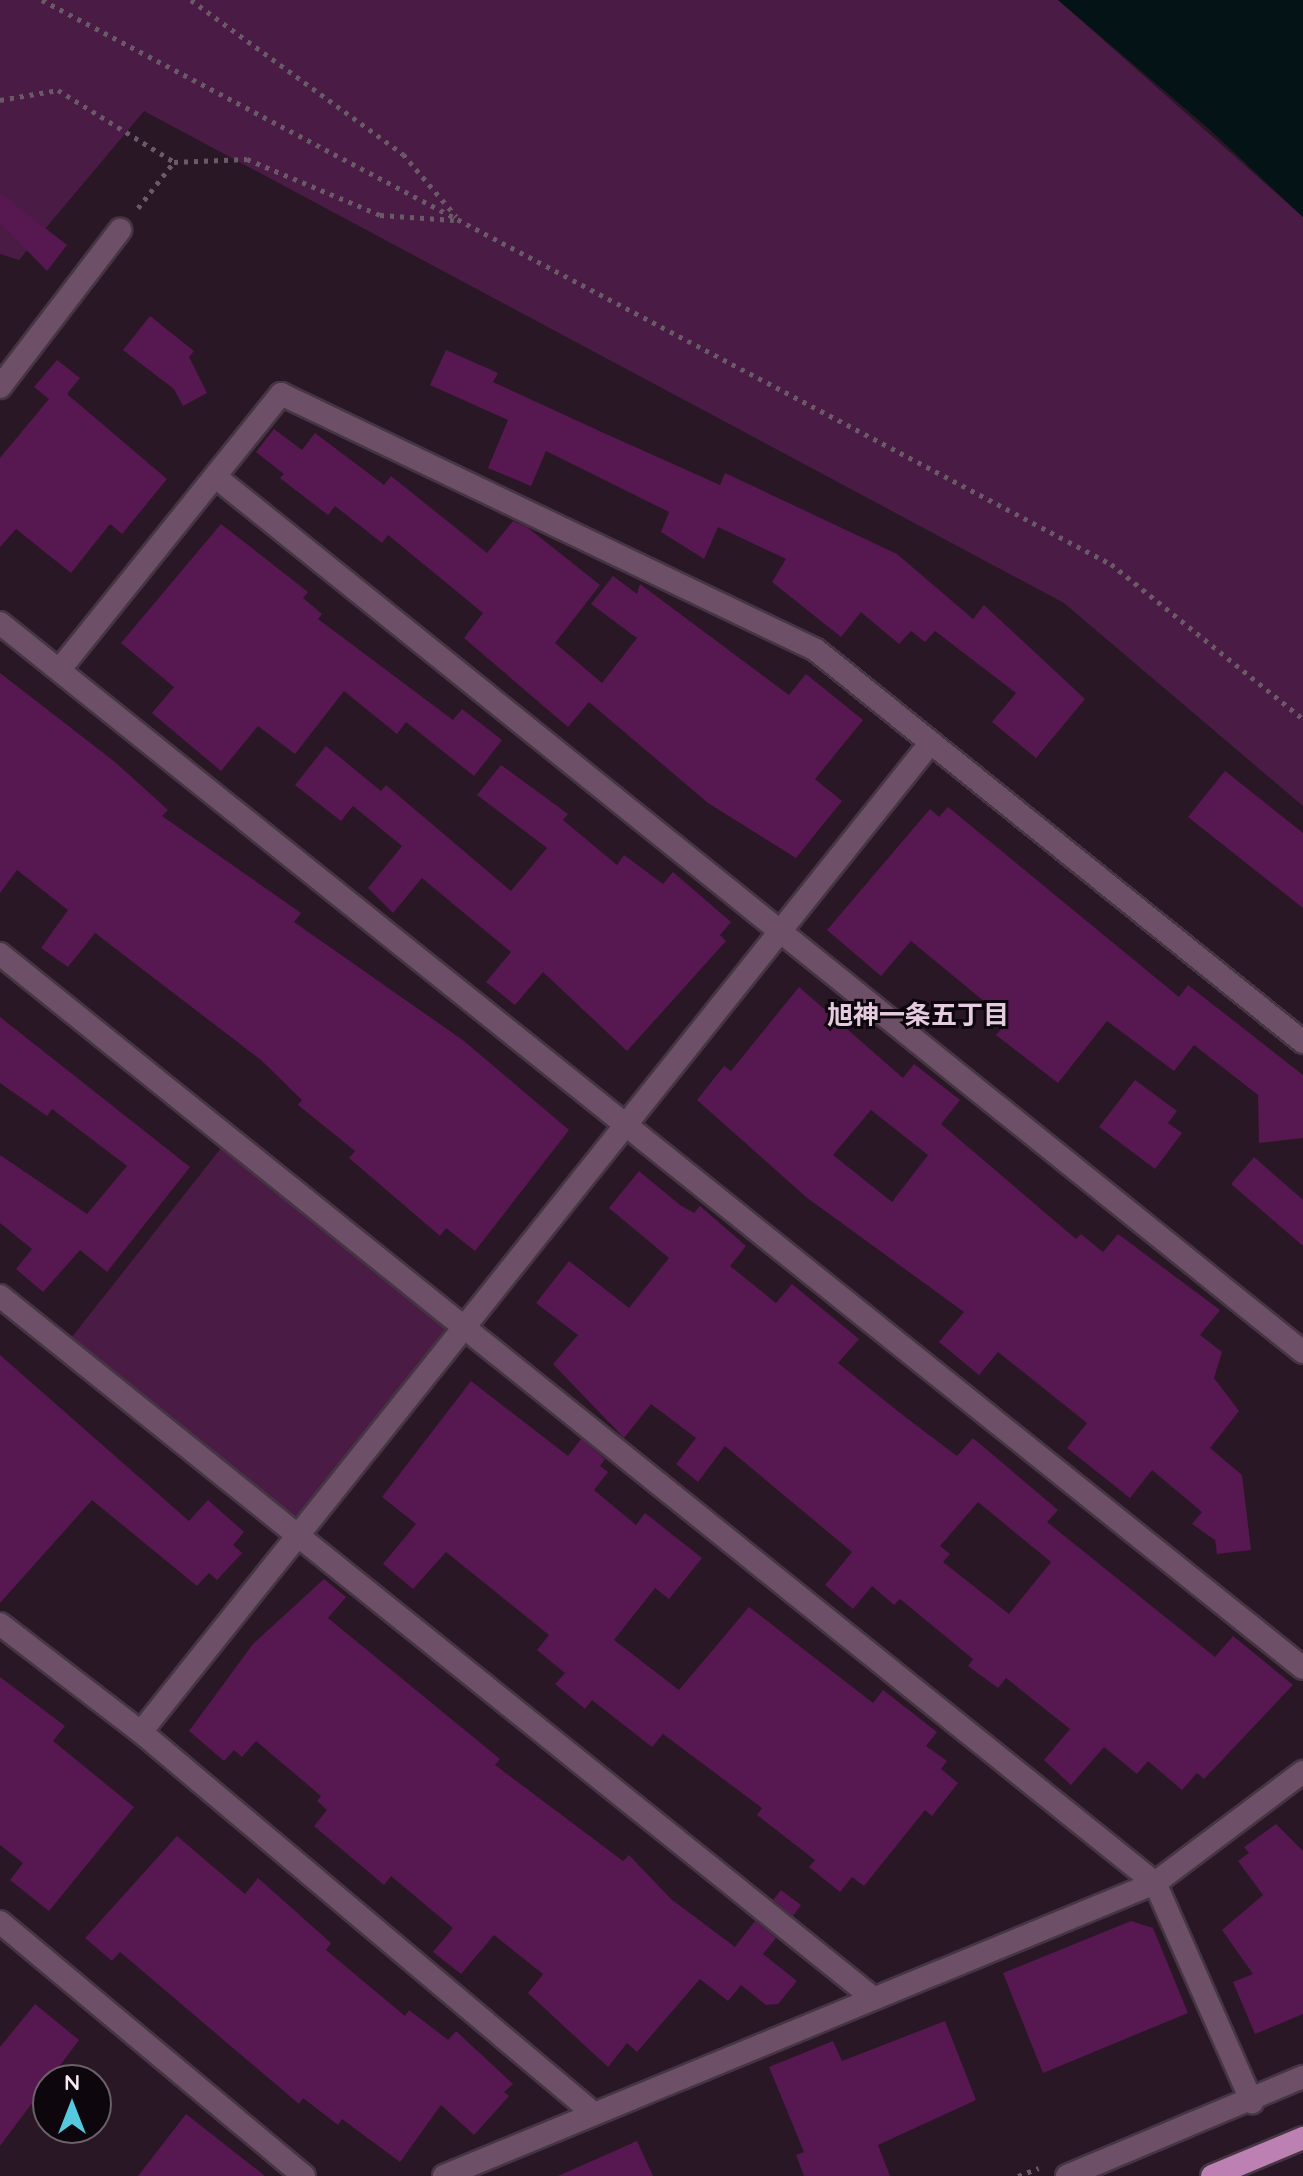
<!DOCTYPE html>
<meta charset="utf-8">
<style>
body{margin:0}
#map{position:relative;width:1303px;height:2176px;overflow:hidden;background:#291726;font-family:Quicksand,"Noto Sans JP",sans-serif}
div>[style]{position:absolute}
.green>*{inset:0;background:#4a1c45}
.water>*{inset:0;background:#031316}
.building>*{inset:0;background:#571750}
.path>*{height:5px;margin-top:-2.5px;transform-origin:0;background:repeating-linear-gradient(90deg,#6a5a68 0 4px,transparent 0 10px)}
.roads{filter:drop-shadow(2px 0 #463543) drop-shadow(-2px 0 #463543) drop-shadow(0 2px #463543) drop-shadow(0 -2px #463543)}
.minor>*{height:22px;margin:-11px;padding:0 11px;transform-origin:11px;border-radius:11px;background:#6d5068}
.primary>*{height:22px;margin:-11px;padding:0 11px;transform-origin:11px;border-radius:11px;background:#bd80b3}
span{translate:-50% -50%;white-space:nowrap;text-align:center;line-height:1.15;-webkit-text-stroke:6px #0d060c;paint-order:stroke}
.neighbourhood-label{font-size:26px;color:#e4cbdf;font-weight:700}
.north{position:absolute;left:32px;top:2064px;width:80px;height:80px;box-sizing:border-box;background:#0d060c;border:2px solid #6a6169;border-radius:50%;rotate:0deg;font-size:22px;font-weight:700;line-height:32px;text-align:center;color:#f6eaf4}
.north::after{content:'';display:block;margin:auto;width:28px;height:36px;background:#55cadf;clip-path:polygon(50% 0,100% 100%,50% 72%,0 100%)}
</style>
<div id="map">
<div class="green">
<i style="clip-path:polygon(0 0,1058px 0,1303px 217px,1303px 806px,1064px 603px,144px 111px,19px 260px,0 254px)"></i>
<i style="clip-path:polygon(229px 1138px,466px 1328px,302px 1535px,64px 1347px)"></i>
</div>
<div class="water">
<i style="clip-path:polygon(1058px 0,1303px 0,1303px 217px,1208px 128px)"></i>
</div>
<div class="building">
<i style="clip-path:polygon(0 193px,67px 245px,47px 271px,0 223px)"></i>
<i style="clip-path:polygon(150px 316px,194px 351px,189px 357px,207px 393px,183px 406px,174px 389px,123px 350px)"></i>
<i style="clip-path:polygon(446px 350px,498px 373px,493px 382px,606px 434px,720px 485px,725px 473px,897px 554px,973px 619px,984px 605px,1085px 699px,1036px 758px,992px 722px,1016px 693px,935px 631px,925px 642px,911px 631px,899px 644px,861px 612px,841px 637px,772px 582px,786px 559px,718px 527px,704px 559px,661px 532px,669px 512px,546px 451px,531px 486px,488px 468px,508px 420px,430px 385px)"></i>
<i style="clip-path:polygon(57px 360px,80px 378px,67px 394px,167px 479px,122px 534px,110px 524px,71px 573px,16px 529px,0 547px,0 458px,49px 399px,34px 387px)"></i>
<i style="clip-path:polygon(274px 429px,302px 450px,315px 433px,384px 485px,391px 476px,487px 553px,513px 521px,527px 527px,600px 585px,555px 643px,602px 683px,637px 638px,591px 604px,613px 576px,637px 594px,640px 584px,789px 695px,806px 674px,863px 720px,815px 779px,842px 801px,796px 858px,708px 803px,589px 702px,568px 727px,464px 638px,483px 613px,388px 535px,382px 543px,335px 506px,328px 515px,280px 478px,284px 474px,256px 452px)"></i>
<i style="clip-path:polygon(221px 524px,308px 592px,303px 598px,322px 614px,318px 619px,453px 720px,462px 709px,502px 740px,474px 776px,406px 722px,397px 734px,344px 691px,295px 754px,258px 726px,221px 771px,152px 713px,174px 687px,121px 643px)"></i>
<i style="clip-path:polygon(0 673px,115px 762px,168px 810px,162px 816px,301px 913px,294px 922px,464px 1041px,569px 1130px,475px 1251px,446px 1228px,440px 1236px,349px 1158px,355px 1151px,298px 1105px,302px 1100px,261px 1060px,95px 933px,68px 967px,41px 948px,68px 910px,17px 870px,0 893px)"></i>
<i style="clip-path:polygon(326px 746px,381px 791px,386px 785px,511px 891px,547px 848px,477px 795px,501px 765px,568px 814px,563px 820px,617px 865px,624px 855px,663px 884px,673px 872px,731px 922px,720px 935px,726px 941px,627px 1051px,543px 972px,515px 1005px,486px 982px,511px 952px,422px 878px,393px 913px,368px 888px,402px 846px,353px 806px,341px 821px,295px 785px)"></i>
<i style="clip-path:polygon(1225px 771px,1303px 833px,1303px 908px,1188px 817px)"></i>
<i style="clip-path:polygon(948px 807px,1179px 997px,1188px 985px,1303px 1075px,1303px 1138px,1259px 1143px,1258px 1095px,1194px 1045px,1174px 1071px,1107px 1021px,1058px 1083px,996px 1035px,1008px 1021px,911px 941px,881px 976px,827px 930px,930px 809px,939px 817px)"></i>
<i style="clip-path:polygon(evenodd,799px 987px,903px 1078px,914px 1064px,960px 1100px,941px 1124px,1076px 1239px,1081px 1234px,1103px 1252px,1118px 1234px,1220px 1310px,1200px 1335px,1222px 1352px,1214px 1378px,1239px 1411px,1210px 1448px,1242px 1475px,1251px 1550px,1217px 1554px,1215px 1540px,1192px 1524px,1202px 1512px,1152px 1470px,1130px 1498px,1067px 1448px,1087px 1423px,998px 1352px,979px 1375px,939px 1342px,964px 1312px,806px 1197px,697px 1100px,724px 1066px,731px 1071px,799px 987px,871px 1110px,928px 1155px,892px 1202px,833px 1155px,871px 1110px)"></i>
<i style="clip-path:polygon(0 1017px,190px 1167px,107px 1272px,80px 1250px,43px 1292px,16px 1269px,32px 1249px,0 1223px,0 1155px,87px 1214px,127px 1166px,52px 1109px,47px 1116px,0 1083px)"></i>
<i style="clip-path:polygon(1135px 1080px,1177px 1111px,1168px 1123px,1182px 1133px,1155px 1169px,1099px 1127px)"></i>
<i style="clip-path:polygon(1254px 1157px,1303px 1200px,1303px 1246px,1231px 1184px)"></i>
<i style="clip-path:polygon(evenodd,639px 1171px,680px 1205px,694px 1213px,700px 1206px,746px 1246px,730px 1266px,776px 1303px,792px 1284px,859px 1339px,838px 1363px,900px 1413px,957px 1456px,973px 1438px,1058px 1510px,1047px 1522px,1215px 1657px,1233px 1636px,1293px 1685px,1204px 1779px,1197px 1773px,1182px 1790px,1148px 1761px,1137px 1774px,1104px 1747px,1071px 1785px,1044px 1760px,1070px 1729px,1006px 1678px,998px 1688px,968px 1666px,973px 1659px,900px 1599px,894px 1605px,872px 1586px,853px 1609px,825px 1585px,852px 1552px,725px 1446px,698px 1482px,676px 1464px,696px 1438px,651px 1404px,624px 1438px,553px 1364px,578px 1335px,536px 1303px,569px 1261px,629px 1308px,669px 1258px,609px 1208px,639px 1171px,978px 1502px,1051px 1562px,1009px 1614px,943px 1562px,950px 1554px,940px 1546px,978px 1502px)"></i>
<i style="clip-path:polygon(0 1355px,189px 1521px,208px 1500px,244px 1532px,233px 1545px,242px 1553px,217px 1580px,209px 1573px,197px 1586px,92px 1500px,0 1603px)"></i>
<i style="clip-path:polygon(471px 1381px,568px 1456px,581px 1439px,605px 1459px,600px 1466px,608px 1472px,594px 1490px,636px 1525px,645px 1513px,702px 1558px,669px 1599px,655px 1588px,614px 1640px,679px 1690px,749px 1607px,873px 1703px,883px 1690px,937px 1732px,926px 1746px,947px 1761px,941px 1769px,958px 1783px,932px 1816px,925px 1810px,864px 1886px,852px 1877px,840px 1892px,809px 1867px,815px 1860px,757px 1815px,762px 1808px,663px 1734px,652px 1747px,592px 1700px,585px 1709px,555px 1684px,565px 1673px,537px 1650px,549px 1635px,446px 1552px,413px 1589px,383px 1564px,416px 1524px,382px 1497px)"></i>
<i style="clip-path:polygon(324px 1579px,346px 1597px,328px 1618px,500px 1759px,495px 1765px,623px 1861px,629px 1855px,671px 1899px,735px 1947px,755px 1921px,776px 1938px,763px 1954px,797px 1981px,778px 2004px,766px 2005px,741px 1985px,728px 2001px,700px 1979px,637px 2052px,627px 2043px,608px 2067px,528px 1993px,543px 1974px,494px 1935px,461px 1974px,433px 1952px,453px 1928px,391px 1876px,384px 1885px,314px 1826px,327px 1810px,317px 1801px,321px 1796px,256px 1741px,242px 1757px,234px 1750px,224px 1761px,189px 1731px,253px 1644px)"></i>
<i style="clip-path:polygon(0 1677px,65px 1726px,53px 1741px,134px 1807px,49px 1911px,10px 1880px,23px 1863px,0 1845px)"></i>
<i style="clip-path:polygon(1276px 1824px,1303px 1851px,1303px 2014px,1255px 2034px,1233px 1982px,1253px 1974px,1222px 1930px,1263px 1895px,1238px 1861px,1249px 1853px,1244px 1847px)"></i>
<i style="clip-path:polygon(177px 1836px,245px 1894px,258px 1878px,331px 1943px,326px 1950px,405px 2016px,409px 2010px,448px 2040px,456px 2031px,513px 2084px,504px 2092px,509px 2096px,474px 2135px,441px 2105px,400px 2162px,342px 2119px,338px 2125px,303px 2098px,299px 2104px,120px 1952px,112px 1961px,85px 1938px)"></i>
<i style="clip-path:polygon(781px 1890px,801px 1905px,793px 1916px,773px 1900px)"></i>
<i style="clip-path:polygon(1131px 1921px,1153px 1928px,1188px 2013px,1043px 2073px,1003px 1973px)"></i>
<i style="clip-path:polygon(35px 2004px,79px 2040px,0 2146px,0 2047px)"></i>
<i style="clip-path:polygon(945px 2021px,976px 2100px,878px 2145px,890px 2176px,804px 2176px,796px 2155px,804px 2152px,769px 2067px,833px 2041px,842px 2061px)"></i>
<i style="clip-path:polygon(186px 2114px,265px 2176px,138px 2176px)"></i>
<i style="clip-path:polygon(637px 2141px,653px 2176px,558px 2176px)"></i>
</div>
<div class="path">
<i style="left:42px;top:0;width:1209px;rotate:27.82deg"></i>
<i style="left:1111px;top:564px;width:247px;rotate:38.9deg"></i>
<i style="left:191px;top:0;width:262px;rotate:36deg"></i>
<i style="left:403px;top:154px;width:82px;rotate:49.5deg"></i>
<i style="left:0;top:100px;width:59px;rotate:-9.8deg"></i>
<i style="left:58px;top:90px;width:137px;rotate:31.8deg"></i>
<i style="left:138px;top:208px;width:58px;rotate:-52deg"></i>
<i style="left:174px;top:162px;width:73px;rotate:-2.4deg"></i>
<i style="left:247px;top:159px;width:144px;rotate:22.8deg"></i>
<i style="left:380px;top:215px;width:74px;rotate:3.9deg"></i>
<i style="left:1018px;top:2176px;width:22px;rotate:-21deg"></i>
</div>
<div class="roads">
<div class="minor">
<i style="left:0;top:387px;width:198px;rotate:-52.6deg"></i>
<i style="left:217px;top:478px;width:1394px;rotate:38.83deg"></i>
<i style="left:0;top:623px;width:1670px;rotate:38.73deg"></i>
<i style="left:60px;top:669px;width:353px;rotate:-51.2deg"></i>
<i style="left:281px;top:394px;width:593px;rotate:25.57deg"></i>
<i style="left:816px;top:650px;width:625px;rotate:38.83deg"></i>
<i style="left:0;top:954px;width:1482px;rotate:38.81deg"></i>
<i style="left:1155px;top:1883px;width:240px;rotate:66.1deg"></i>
<i style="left:0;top:1296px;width:1120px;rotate:38.8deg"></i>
<i style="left:0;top:1624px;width:178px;rotate:37.5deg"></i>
<i style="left:141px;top:1732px;width:590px;rotate:40.12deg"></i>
<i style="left:141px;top:1732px;width:1263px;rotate:-51.4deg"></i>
<i style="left:0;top:1922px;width:396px;rotate:39.9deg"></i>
<i style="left:444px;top:2176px;width:769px;rotate:-22.4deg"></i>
<i style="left:1155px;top:1883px;width:185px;rotate:-36.9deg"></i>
<i style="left:1067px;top:2176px;width:256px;rotate:-22.8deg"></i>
</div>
<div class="primary">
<i style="left:1212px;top:2176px;width:99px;rotate:-22.7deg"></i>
</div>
</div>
<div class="neighbourhood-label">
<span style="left:918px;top:1015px">旭神一条五丁目</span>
</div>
<div class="north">N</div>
</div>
